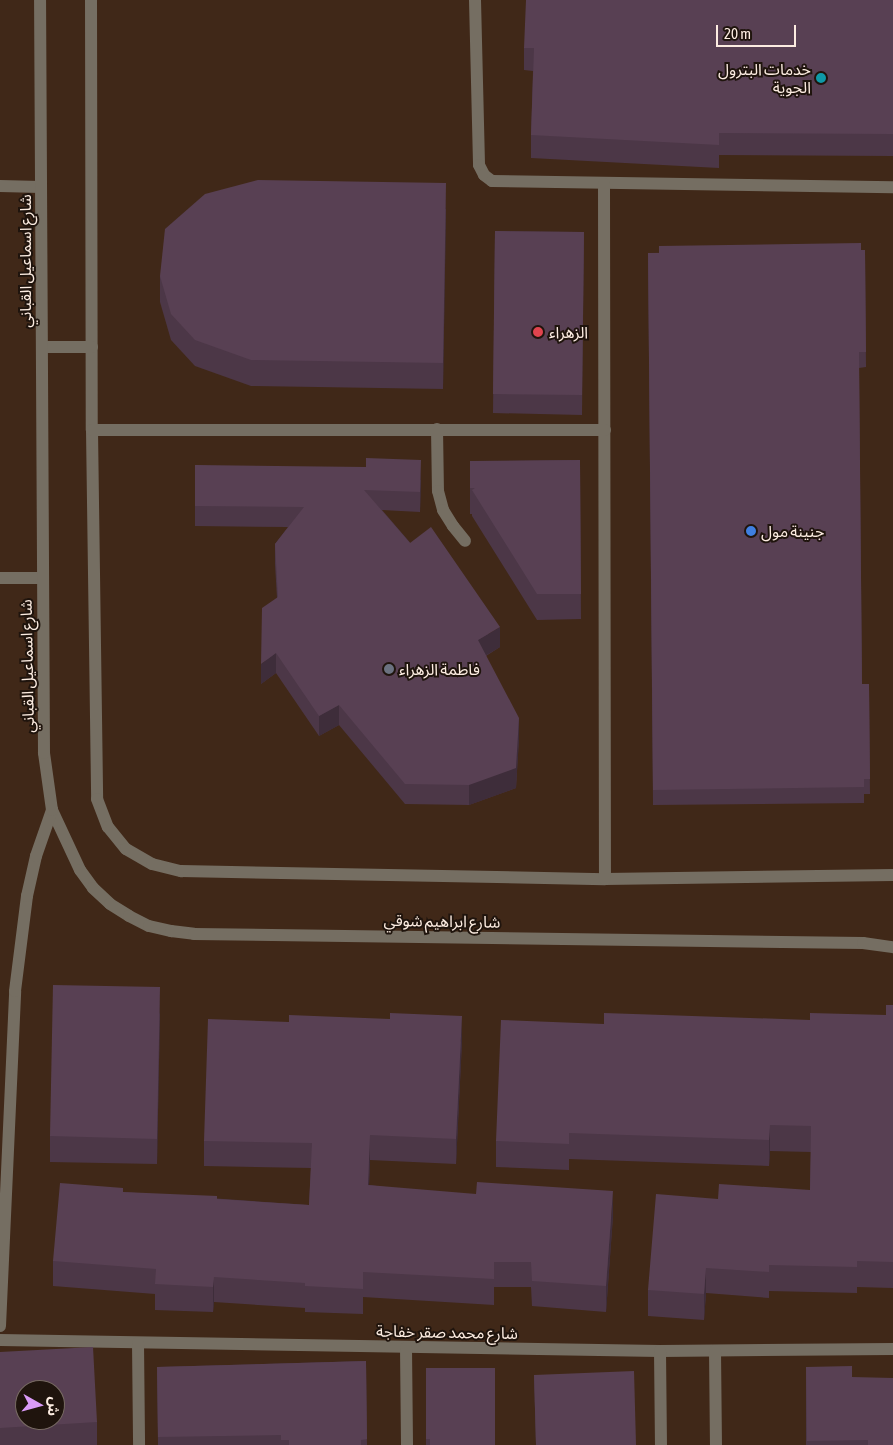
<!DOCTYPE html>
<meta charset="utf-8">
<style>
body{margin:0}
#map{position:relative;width:893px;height:1445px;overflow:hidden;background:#402818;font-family:"Asap Condensed","Noto Sans Arabic",sans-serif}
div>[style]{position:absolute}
.minor>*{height:12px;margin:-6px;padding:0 6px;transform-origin:6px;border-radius:6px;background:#756e62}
.wall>*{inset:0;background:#4c3747}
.shaded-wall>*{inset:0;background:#3e2d3a}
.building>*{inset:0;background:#584053}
.dots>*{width:14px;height:14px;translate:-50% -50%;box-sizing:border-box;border:2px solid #1f140d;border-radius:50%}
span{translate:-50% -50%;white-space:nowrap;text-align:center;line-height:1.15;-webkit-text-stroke:4px #1f140d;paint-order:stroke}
.poi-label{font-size:16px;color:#fcece1}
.right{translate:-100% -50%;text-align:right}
.left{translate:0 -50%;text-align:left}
.street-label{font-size:16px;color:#fcece1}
.north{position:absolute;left:15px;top:1380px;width:50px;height:50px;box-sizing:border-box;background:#1f140d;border:1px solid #776a62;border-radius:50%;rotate:97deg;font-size:14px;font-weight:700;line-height:20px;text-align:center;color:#fcece1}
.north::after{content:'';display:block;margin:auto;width:18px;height:22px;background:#d99af7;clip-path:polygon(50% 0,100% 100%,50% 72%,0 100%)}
.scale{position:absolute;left:716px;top:25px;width:80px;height:22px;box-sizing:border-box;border:2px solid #fcece1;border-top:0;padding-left:6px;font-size:15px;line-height:18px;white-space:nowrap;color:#fcece1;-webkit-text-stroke:4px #1f140d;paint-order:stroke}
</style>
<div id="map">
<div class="minor">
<i style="left:91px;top:0;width:430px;rotate:89.9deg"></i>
<i style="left:92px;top:430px;width:369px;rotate:89.2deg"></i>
<i style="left:97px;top:799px;width:30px;rotate:69deg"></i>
<i style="left:108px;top:827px;width:28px;rotate:51deg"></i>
<i style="left:126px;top:849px;width:30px;rotate:30deg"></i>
<i style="left:152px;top:864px;width:30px;rotate:14deg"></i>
<i style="left:181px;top:871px;width:424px;rotate:1.1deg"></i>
<i style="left:605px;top:879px;width:288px;rotate:-0.8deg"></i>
<i style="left:475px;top:0;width:165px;rotate:88.6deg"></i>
<i style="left:479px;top:165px;width:11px;rotate:63deg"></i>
<i style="left:484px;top:175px;width:10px;rotate:37deg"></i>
<i style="left:492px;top:181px;width:401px;rotate:0.9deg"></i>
<i style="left:604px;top:184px;width:695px;rotate:89.92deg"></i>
<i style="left:0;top:186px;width:41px;rotate:1.4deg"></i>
<i style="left:42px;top:347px;width:50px"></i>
<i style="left:437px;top:429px;width:62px;rotate:89.1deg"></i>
<i style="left:438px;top:491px;width:20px;rotate:75deg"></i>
<i style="left:443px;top:510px;width:19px;rotate:58deg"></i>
<i style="left:453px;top:526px;width:19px;rotate:51deg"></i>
<i style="left:92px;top:430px;width:513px"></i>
<i style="left:0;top:578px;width:42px"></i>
<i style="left:52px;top:810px;width:66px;rotate:65deg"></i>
<i style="left:80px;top:870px;width:22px;rotate:54deg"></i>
<i style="left:93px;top:888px;width:23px;rotate:43deg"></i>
<i style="left:110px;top:904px;width:22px;rotate:32deg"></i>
<i style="left:129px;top:916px;width:22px;rotate:27deg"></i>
<i style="left:149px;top:926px;width:23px;rotate:13deg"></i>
<i style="left:171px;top:931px;width:23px;rotate:7deg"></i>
<i style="left:194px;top:934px;width:669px;rotate:0.77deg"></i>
<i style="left:863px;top:943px;width:30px;rotate:8deg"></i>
<i style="left:0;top:1326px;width:335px;rotate:-87.4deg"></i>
<i style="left:15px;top:991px;width:96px;rotate:-82.8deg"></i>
<i style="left:27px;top:896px;width:41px;rotate:-77.3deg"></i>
<i style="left:36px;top:856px;width:49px;rotate:-70.8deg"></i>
<i style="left:52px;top:810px;width:58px;rotate:-98deg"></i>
<i style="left:44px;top:753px;width:753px;rotate:-90.3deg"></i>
<i style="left:0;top:1340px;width:660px;rotate:0.95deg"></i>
<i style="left:660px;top:1351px;width:233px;rotate:-0.5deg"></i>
<i style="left:138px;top:1343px;width:102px;rotate:89.4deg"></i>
<i style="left:406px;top:1348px;width:97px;rotate:89.4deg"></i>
<i style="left:660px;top:1351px;width:94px;rotate:89.4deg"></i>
<i style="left:715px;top:1351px;width:94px;rotate:89.4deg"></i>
</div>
<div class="wall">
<i style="clip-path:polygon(893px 0,893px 156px,719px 155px,719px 168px,531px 158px,531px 135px,533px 71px,524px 70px,524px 48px)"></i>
<i style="clip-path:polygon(446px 209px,443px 389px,251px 386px,195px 366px,171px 340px,160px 302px,160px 276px)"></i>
<i style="clip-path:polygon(495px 231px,584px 232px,582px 415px,493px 413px)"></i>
<i style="clip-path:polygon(865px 250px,866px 367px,859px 368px,862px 684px,869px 684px,870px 794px,864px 794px,864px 803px,653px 805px,648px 253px)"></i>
<i style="clip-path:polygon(580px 460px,581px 619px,537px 620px,472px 516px,472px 514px,470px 514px,470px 461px)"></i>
<i style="clip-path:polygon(195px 465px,421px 480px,420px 512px,382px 510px,500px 647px,486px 656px,519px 738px,516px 788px,469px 805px,405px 804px,339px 725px,319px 736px,276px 673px,261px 684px,277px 598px,275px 564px,275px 544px,288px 527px,195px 526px)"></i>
<i style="clip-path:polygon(893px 1005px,893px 1288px,857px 1287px,857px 1293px,769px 1291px,769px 1298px,706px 1293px,704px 1320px,648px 1316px,648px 1290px,718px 1199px,810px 1190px,811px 1152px,770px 1151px,769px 1166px,569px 1159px,569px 1170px,496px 1167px,496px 1141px,604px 1024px,810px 1020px,886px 1015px)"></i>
<i style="clip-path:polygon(160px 1013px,157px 1164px,50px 1162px,50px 1136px)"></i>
<i style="clip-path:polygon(462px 1041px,456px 1164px,370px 1160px,369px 1185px,613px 1216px,606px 1312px,532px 1306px,531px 1287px,494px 1287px,494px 1305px,363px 1297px,363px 1314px,305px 1312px,305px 1308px,214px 1302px,213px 1312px,155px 1310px,155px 1294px,53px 1286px,53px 1261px,123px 1192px,309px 1205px,311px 1168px,204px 1166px,204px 1141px)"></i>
<i style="clip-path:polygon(0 1352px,97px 1422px,97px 1445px,0 1445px)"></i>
<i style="clip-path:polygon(366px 1361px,367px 1445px,158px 1445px,157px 1367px)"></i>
<i style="clip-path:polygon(806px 1367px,852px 1377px,893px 1445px,806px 1445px)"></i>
<i style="clip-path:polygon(426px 1368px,495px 1445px,426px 1445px)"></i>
<i style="clip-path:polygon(534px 1375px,636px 1445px,536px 1445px)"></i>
</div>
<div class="shaded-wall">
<i style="clip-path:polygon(446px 183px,446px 209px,443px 389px,443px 363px)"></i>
<i style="clip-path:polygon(421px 460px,421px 480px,420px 512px,420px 492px)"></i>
<i style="clip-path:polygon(500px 627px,500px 647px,478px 660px,478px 640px)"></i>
<i style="clip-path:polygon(276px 653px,276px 673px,261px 684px,261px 664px)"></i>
<i style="clip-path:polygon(339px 705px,339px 725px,319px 736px,319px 716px)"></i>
<i style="clip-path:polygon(519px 718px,519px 738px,516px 788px,469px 805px,469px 785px)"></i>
<i style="clip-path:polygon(160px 987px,160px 1013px,157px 1164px,157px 1139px)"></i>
<i style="clip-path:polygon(462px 1016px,462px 1041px,456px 1164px,456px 1139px)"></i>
<i style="clip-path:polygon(770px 1125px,770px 1151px,769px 1166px,769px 1140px)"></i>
<i style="clip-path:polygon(370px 1135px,370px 1160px,368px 1210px,368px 1185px)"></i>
<i style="clip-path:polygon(613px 1191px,613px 1216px,606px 1312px,606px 1286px)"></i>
<i style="clip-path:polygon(706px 1268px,706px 1293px,704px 1320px,704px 1294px)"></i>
<i style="clip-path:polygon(214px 1277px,214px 1302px,213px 1312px,213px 1287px)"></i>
</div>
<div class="building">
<i style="clip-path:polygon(526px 0,893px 0,893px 134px,719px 133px,719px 145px,531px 135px,534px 48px,524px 48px)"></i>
<i style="clip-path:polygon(258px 180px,446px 183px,443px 363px,251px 360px,195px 340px,171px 314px,160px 276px,165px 229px,205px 194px)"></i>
<i style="clip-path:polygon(495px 231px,584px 232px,582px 395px,493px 394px)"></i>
<i style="clip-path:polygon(861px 243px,861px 250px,865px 250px,866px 352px,859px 352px,862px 684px,869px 684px,870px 779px,864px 779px,864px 787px,653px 790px,648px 253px,659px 253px,659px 246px)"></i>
<i style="clip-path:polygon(366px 458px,421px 460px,420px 492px,364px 490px,410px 543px,431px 527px,500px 627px,478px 640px,519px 718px,516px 768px,469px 785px,405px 784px,339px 705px,319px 716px,276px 653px,261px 664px,262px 608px,278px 597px,275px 544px,304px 507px,195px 506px,195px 465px,366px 467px)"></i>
<i style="clip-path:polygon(580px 460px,581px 594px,537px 594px,472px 490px,475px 488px,470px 488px,470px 461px)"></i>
<i style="clip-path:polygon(53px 985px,160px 987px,157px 1139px,50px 1136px)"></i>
<i style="clip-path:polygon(886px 1005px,893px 1005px,893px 1262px,857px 1261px,857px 1267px,769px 1265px,769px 1272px,706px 1268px,704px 1294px,648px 1290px,656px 1194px,718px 1199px,719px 1184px,810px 1190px,811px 1126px,770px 1125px,769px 1140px,569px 1133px,569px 1144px,496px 1141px,501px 1020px,604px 1024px,604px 1013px,810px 1020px,810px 1013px,886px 1015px)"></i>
<i style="clip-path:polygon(390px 1013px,462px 1016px,456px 1139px,370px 1135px,368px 1185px,476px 1194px,477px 1182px,613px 1191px,606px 1286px,532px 1281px,531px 1262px,494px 1262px,494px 1279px,363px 1272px,363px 1289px,305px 1286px,305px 1283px,214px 1277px,213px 1287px,155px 1284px,156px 1269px,53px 1261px,60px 1183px,123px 1188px,123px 1192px,217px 1196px,217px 1199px,309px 1205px,312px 1143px,204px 1141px,208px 1019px,289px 1022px,289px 1015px,390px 1019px)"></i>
<i style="clip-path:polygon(evenodd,93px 1347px,97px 1422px,0 1428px,0 1352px,93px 1347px,25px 1390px,55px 1390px,55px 1420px,25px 1420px,25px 1390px)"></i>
<i style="clip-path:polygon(366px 1361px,367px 1439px,361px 1440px,361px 1445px,289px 1445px,289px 1440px,281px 1440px,281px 1435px,158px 1437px,157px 1367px)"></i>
<i style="clip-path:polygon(852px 1366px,852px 1377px,893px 1378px,893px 1445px,868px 1445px,868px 1440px,807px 1441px,806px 1367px)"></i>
<i style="clip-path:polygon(426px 1368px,495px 1368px,495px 1445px,430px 1445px,430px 1439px,426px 1439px)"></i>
<i style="clip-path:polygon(634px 1371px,636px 1445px,536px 1445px,534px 1375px)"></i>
</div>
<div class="dots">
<i style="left:821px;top:78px;background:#0f9aa8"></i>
<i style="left:538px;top:332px;background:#e0444e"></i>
<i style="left:751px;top:531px;background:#3f7fe0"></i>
<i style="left:389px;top:669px;background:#6b7280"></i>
</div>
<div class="poi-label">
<span class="right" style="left:811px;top:78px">خدمات البترول<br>الجوية</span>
<span class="left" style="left:549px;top:332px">الزهراء</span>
<span class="left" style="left:761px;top:531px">جنينة مول</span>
<span class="left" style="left:399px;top:669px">فاطمة الزهراء</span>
</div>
<div class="street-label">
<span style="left:25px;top:261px;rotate:-90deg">شارع اسماعيل القباني</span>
<span style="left:27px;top:666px;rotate:-91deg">شارع اسماعيل القباني</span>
<span style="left:442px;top:921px;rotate:1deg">شارع ابراهيم شوقي</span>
<span style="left:447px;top:1332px;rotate:1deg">شارع محمد صقر خفاجة</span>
</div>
<div class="north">ش</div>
<div class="scale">20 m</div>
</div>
